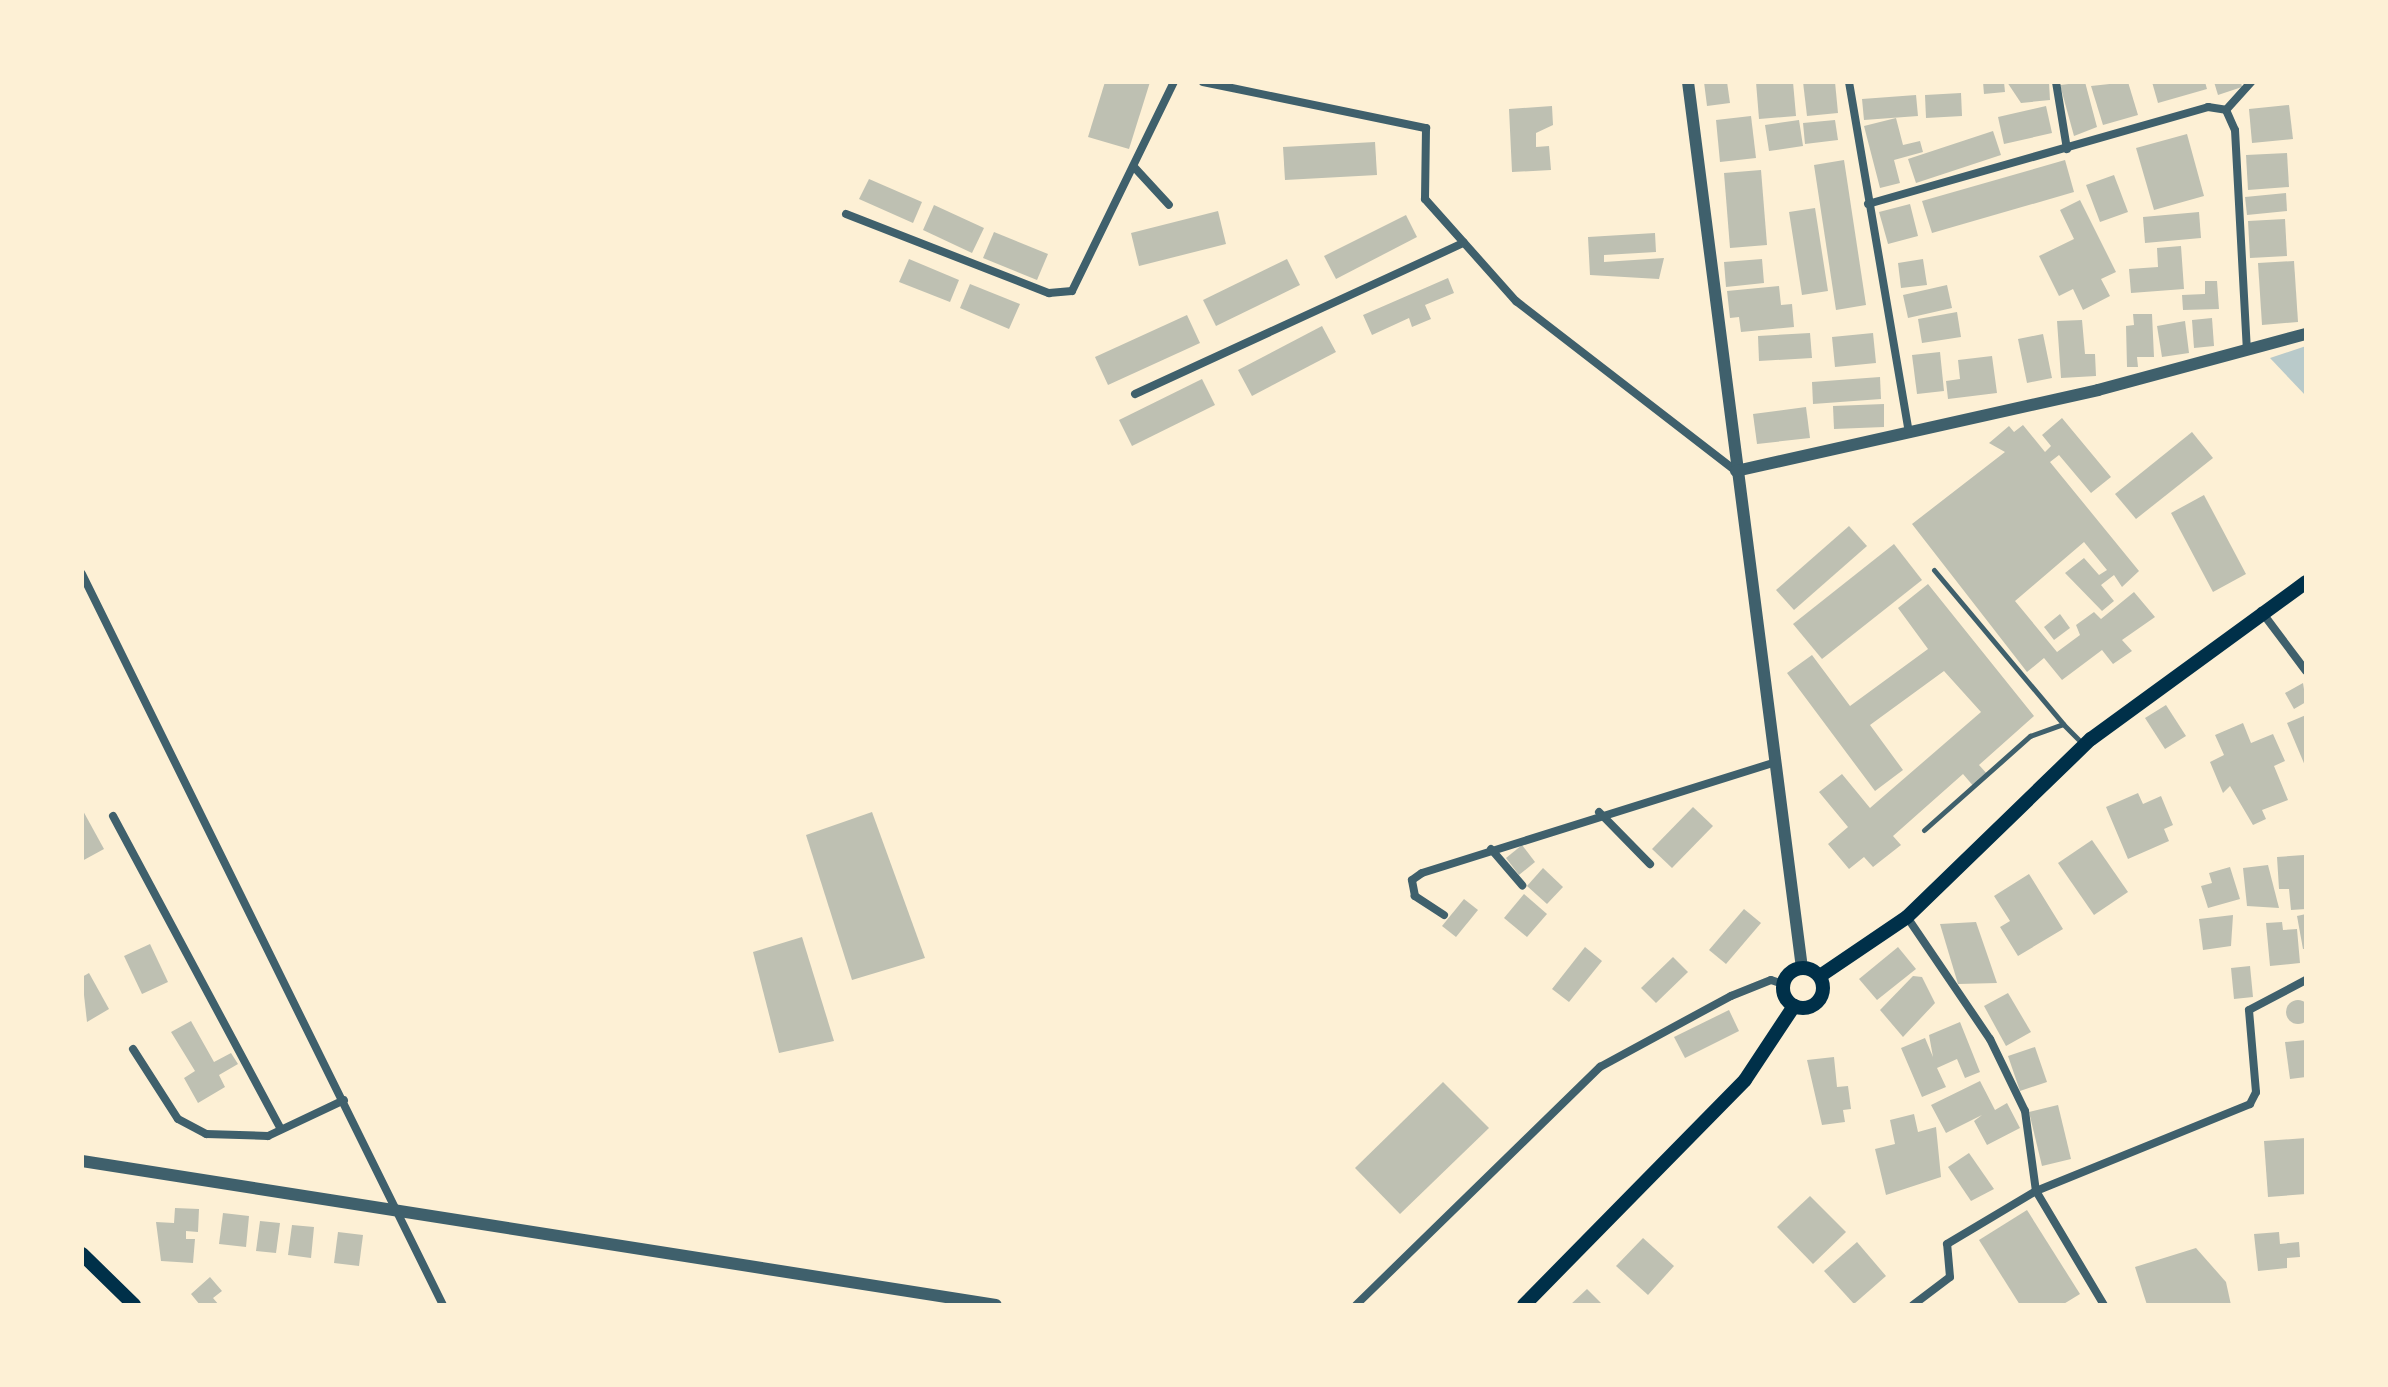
<!DOCTYPE html>
<style>
body{margin:0}
#map{position:relative;width:2388px;height:1387px;overflow:hidden;background:#fdf0d5;font-family:"Asap Condensed",sans-serif}
div>[style]{position:absolute}
.green>*{inset:0;background:#b9caca}
.building>*{inset:0;background:#bec0b2}
.round{border-radius:50%}
.service>*{height:5px;margin:-2.5px;padding:0 2.5px;transform-origin:2.5px;border-radius:2.5px;background:#3f606c}
.minor>*{height:8px;margin:-4px;padding:0 4px;transform-origin:4px;border-radius:4px;background:#3f606c}
.tertiary>*{height:12px;margin:-6px;padding:0 6px;transform-origin:6px;border-radius:6px;background:#3f606c}
.secondary>*{height:14px;margin:-7px;padding:0 7px;transform-origin:7px;border-radius:7px;background:#003049}
.secondary>.ring{margin:-7px;padding:0;box-sizing:content-box;background:none;border:14px solid #003049;border-radius:50%}
span{translate:-50% -50%;white-space:nowrap;text-align:center;line-height:1.15;-webkit-text-stroke:7px #fdf0d5;paint-order:stroke}
.frame{position:absolute;inset:0;border:84px solid #fdf0d5;pointer-events:none}
</style>
<div id="map">
<div class="green">
<i style="clip-path:polygon(2306px 346px,2306px 396px,2270px 358px)"></i>
</div>
<div class="building">
<i style="clip-path:polygon(1105px 82px,1150px 82px,1129px 149px,1088px 137px)"></i>
<i style="clip-path:polygon(1704px 82px,1727px 82px,1730px 103px,1707px 106px)"></i>
<i style="clip-path:polygon(1756px 82px,1793px 82px,1796px 116px,1759px 119px)"></i>
<i style="clip-path:polygon(1803px 82px,1835px 82px,1838px 113px,1807px 116px)"></i>
<i style="clip-path:polygon(1983px 82px,2004px 82px,2005px 92px,1984px 94px)"></i>
<i style="clip-path:polygon(2007px 82px,2049px 82px,2050px 100px,2021px 103px)"></i>
<i style="clip-path:polygon(2085px 82px,2097px 127px,2074px 136px,2060px 85px)"></i>
<i style="clip-path:polygon(2128px 82px,2138px 115px,2103px 125px,2091px 86px)"></i>
<i style="clip-path:polygon(2152px 82px,2205px 82px,2207px 89px,2158px 103px)"></i>
<i style="clip-path:polygon(2214px 82px,2241px 82px,2242px 87px,2218px 95px)"></i>
<i style="clip-path:polygon(1961px 93px,1962px 116px,1926px 118px,1925px 95px)"></i>
<i style="clip-path:polygon(1916px 95px,1918px 116px,1864px 120px,1862px 99px)"></i>
<i style="clip-path:polygon(2289px 105px,2293px 139px,2252px 143px,2249px 109px)"></i>
<i style="clip-path:polygon(1552px 106px,1553px 125px,1536px 133px,1536px 147px,1549px 146px,1551px 170px,1512px 172px,1509px 109px)"></i>
<i style="clip-path:polygon(2046px 106px,2052px 133px,2004px 144px,1998px 117px)"></i>
<i style="clip-path:polygon(1751px 116px,1756px 158px,1720px 162px,1716px 120px)"></i>
<i style="clip-path:polygon(1896px 118px,1903px 145px,1920px 141px,1923px 152px,1894px 160px,1900px 183px,1880px 188px,1864px 126px)"></i>
<i style="clip-path:polygon(1799px 120px,1803px 146px,1769px 151px,1765px 125px)"></i>
<i style="clip-path:polygon(1835px 120px,1838px 140px,1805px 144px,1803px 123px)"></i>
<i style="clip-path:polygon(1993px 131px,2001px 155px,1916px 183px,1908px 159px)"></i>
<i style="clip-path:polygon(2187px 134px,2204px 196px,2154px 210px,2136px 148px)"></i>
<i style="clip-path:polygon(1375px 142px,1377px 175px,1285px 180px,1283px 147px)"></i>
<i style="clip-path:polygon(2287px 153px,2289px 187px,2248px 190px,2246px 155px)"></i>
<i style="clip-path:polygon(1844px 160px,1866px 305px,1836px 310px,1814px 165px)"></i>
<i style="clip-path:polygon(2065px 160px,2074px 192px,1932px 233px,1922px 201px)"></i>
<i style="clip-path:polygon(1761px 170px,1767px 245px,1730px 248px,1724px 173px)"></i>
<i style="clip-path:polygon(2114px 175px,2128px 212px,2100px 222px,2086px 185px)"></i>
<i style="clip-path:polygon(869px 179px,922px 202px,913px 223px,859px 199px)"></i>
<i style="clip-path:polygon(2286px 193px,2287px 211px,2247px 215px,2245px 197px)"></i>
<i style="clip-path:polygon(2080px 200px,2116px 272px,2101px 279px,2110px 296px,2083px 310px,2073px 289px,2059px 296px,2039px 256px,2074px 239px,2060px 210px)"></i>
<i style="clip-path:polygon(1910px 204px,1918px 236px,1888px 244px,1879px 212px)"></i>
<i style="clip-path:polygon(934px 205px,984px 228px,972px 253px,923px 230px)"></i>
<i style="clip-path:polygon(1815px 208px,1828px 291px,1802px 295px,1789px 212px)"></i>
<i style="clip-path:polygon(1218px 211px,1226px 244px,1139px 266px,1131px 233px)"></i>
<i style="clip-path:polygon(2199px 212px,2201px 238px,2145px 243px,2143px 217px)"></i>
<i style="clip-path:polygon(1406px 215px,1417px 237px,1336px 279px,1324px 256px)"></i>
<i style="clip-path:polygon(2285px 219px,2287px 256px,2250px 258px,2248px 221px)"></i>
<i style="clip-path:polygon(994px 232px,1048px 254px,1037px 280px,983px 258px)"></i>
<i style="clip-path:polygon(1655px 233px,1656px 252px,1604px 255px,1604px 262px,1664px 258px,1659px 279px,1590px 275px,1588px 237px)"></i>
<i style="clip-path:polygon(2181px 246px,2184px 289px,2131px 293px,2129px 269px,2158px 267px,2157px 248px)"></i>
<i style="clip-path:polygon(909px 259px,959px 280px,950px 302px,899px 282px)"></i>
<i style="clip-path:polygon(1287px 259px,1300px 285px,1216px 326px,1203px 300px)"></i>
<i style="clip-path:polygon(1762px 259px,1764px 283px,1726px 287px,1724px 262px)"></i>
<i style="clip-path:polygon(1923px 259px,1927px 285px,1901px 288px,1898px 263px)"></i>
<i style="clip-path:polygon(2294px 261px,2298px 322px,2262px 325px,2258px 263px)"></i>
<i style="clip-path:polygon(1448px 278px,1454px 293px,1425px 305px,1431px 319px,1412px 327px,1409px 318px,1372px 335px,1363px 315px)"></i>
<i style="clip-path:polygon(2205px 281px,2217px 281px,2219px 309px,2183px 310px,2182px 295px,2205px 294px)"></i>
<i style="clip-path:polygon(970px 284px,1020px 304px,1009px 329px,960px 308px)"></i>
<i style="clip-path:polygon(1947px 285px,1952px 308px,1908px 318px,1903px 295px)"></i>
<i style="clip-path:polygon(1779px 286px,1781px 305px,1792px 304px,1794px 327px,1741px 332px,1739px 317px,1730px 318px,1727px 291px)"></i>
<i style="clip-path:polygon(1957px 312px,1961px 337px,1922px 343px,1918px 319px)"></i>
<i style="clip-path:polygon(2133px 314px,2152px 314px,2154px 357px,2137px 357px,2138px 367px,2127px 367px,2126px 326px,2134px 325px)"></i>
<i style="clip-path:polygon(1187px 315px,1200px 343px,1108px 385px,1095px 357px)"></i>
<i style="clip-path:polygon(2212px 318px,2214px 346px,2194px 348px,2192px 320px)"></i>
<i style="clip-path:polygon(2082px 320px,2085px 354px,2095px 354px,2096px 376px,2061px 378px,2057px 321px)"></i>
<i style="clip-path:polygon(2185px 321px,2189px 353px,2162px 357px,2157px 326px)"></i>
<i style="clip-path:polygon(1322px 326px,1336px 352px,1252px 396px,1238px 370px)"></i>
<i style="clip-path:polygon(1810px 333px,1812px 358px,1759px 361px,1758px 336px)"></i>
<i style="clip-path:polygon(1873px 333px,1876px 363px,1835px 367px,1832px 337px)"></i>
<i style="clip-path:polygon(2043px 334px,2052px 378px,2027px 383px,2018px 339px)"></i>
<i style="clip-path:polygon(1940px 352px,1944px 391px,1917px 394px,1912px 355px)"></i>
<i style="clip-path:polygon(1992px 356px,1997px 393px,1948px 399px,1946px 381px,1960px 379px,1958px 360px)"></i>
<i style="clip-path:polygon(1880px 377px,1881px 399px,1813px 404px,1812px 382px)"></i>
<i style="clip-path:polygon(1202px 379px,1215px 405px,1132px 446px,1119px 420px)"></i>
<i style="clip-path:polygon(1884px 404px,1884px 427px,1834px 429px,1833px 406px)"></i>
<i style="clip-path:polygon(1806px 407px,1810px 438px,1757px 444px,1753px 414px)"></i>
<i style="clip-path:polygon(2062px 418px,2111px 477px,2091px 493px,2059px 455px,2050px 462px,2139px 571px,2122px 587px,2114px 575px,2101px 585px,2114px 601px,2102px 611px,2065px 573px,2084px 558px,2099px 575px,2107px 570px,2084px 542px,2015px 601px,2057px 652px,2080px 635px,2076px 625px,2094px 612px,2101px 619px,2134px 592px,2155px 617px,2122px 640px,2132px 651px,2113px 664px,2102px 650px,2062px 680px,2044px 658px,2027px 672px,1912px 524px,2005px 452px,1989px 443px,2009px 426px,2014px 432px,2023px 425px,2045px 452px,2051px 446px,2042px 435px)"></i>
<i style="clip-path:polygon(2192px 432px,2213px 458px,2136px 519px,2115px 494px)"></i>
<i style="clip-path:polygon(2204px 495px,2246px 574px,2213px 592px,2171px 513px)"></i>
<i style="clip-path:polygon(1849px 526px,1867px 546px,1794px 610px,1776px 590px)"></i>
<i style="clip-path:polygon(1894px 544px,1922px 580px,1822px 659px,1793px 624px)"></i>
<i style="clip-path:polygon(1928px 584px,2034px 716px,1979px 765px,1989px 776px,1975px 788px,1963px 774px,1893px 836px,1901px 845px,1873px 867px,1864px 857px,1849px 869px,1828px 844px,1848px 827px,1819px 792px,1842px 774px,1870px 808px,1981px 712px,1944px 671px,1870px 725px,1903px 770px,1875px 791px,1787px 673px,1812px 655px,1850px 706px,1928px 649px,1898px 608px)"></i>
<i style="clip-path:polygon(2060px 614px,2070px 628px,2054px 640px,2044px 627px)"></i>
<i style="clip-path:polygon(2303px 683px,2306px 702px,2294px 709px,2285px 693px)"></i>
<i style="clip-path:polygon(2166px 705px,2186px 736px,2165px 749px,2145px 718px)"></i>
<i style="clip-path:polygon(2306px 715px,2306px 768px,2287px 723px)"></i>
<i style="clip-path:polygon(2243px 723px,2251px 743px,2273px 734px,2285px 761px,2274px 766px,2288px 800px,2262px 810px,2266px 819px,2253px 825px,2230px 786px,2223px 793px,2210px 762px,2224px 755px,2215px 735px)"></i>
<i style="clip-path:polygon(2138px 793px,2143px 804px,2161px 796px,2173px 825px,2164px 829px,2169px 841px,2128px 859px,2106px 807px)"></i>
<i style="clip-path:polygon(1693px 807px,1713px 826px,1672px 868px,1652px 849px)"></i>
<i style="clip-path:polygon(82px 809px,104px 849px,82px 861px)"></i>
<i style="clip-path:polygon(872px 812px,925px 958px,852px 980px,806px 835px)"></i>
<i style="clip-path:polygon(2092px 840px,2128px 892px,2094px 915px,2058px 863px)"></i>
<i style="clip-path:polygon(1522px 845px,1535px 862px,1519px 875px,1506px 858px)"></i>
<i style="clip-path:polygon(2304px 855px,2306px 909px,2291px 910px,2289px 889px,2279px 889px,2277px 857px)"></i>
<i style="clip-path:polygon(2268px 865px,2279px 908px,2247px 906px,2243px 868px)"></i>
<i style="clip-path:polygon(2230px 867px,2240px 899px,2208px 908px,2201px 886px,2212px 883px,2209px 873px)"></i>
<i style="clip-path:polygon(1543px 868px,1563px 887px,1547px 904px,1527px 886px)"></i>
<i style="clip-path:polygon(2029px 874px,2063px 929px,2018px 956px,2000px 927px,2010px 921px,1994px 896px)"></i>
<i style="clip-path:polygon(1524px 894px,1547px 914px,1527px 937px,1504px 918px)"></i>
<i style="clip-path:polygon(1464px 899px,1478px 910px,1456px 937px,1442px 926px)"></i>
<i style="clip-path:polygon(1744px 909px,1761px 923px,1726px 964px,1709px 950px)"></i>
<i style="clip-path:polygon(2306px 914px,2306px 949px,2303px 949px,2297px 916px)"></i>
<i style="clip-path:polygon(2233px 915px,2231px 946px,2203px 950px,2199px 919px)"></i>
<i style="clip-path:polygon(1976px 922px,1997px 983px,1958px 984px,1940px 924px)"></i>
<i style="clip-path:polygon(2282px 922px,2283px 930px,2297px 929px,2300px 963px,2270px 966px,2266px 923px)"></i>
<i style="clip-path:polygon(802px 937px,834px 1041px,779px 1053px,753px 952px)"></i>
<i style="clip-path:polygon(150px 944px,168px 982px,142px 994px,124px 956px)"></i>
<i style="clip-path:polygon(1585px 947px,1602px 961px,1569px 1002px,1552px 989px)"></i>
<i style="clip-path:polygon(1898px 947px,1916px 969px,1877px 1000px,1859px 979px)"></i>
<i style="clip-path:polygon(1673px 957px,1688px 972px,1656px 1003px,1641px 988px)"></i>
<i style="clip-path:polygon(2250px 966px,2253px 997px,2234px 999px,2231px 968px)"></i>
<i style="clip-path:polygon(89px 973px,109px 1009px,87px 1022px,82px 977px)"></i>
<i style="clip-path:polygon(1913px 976px,1922px 977px,1935px 1003px,1903px 1037px,1880px 1010px)"></i>
<i style="clip-path:polygon(2008px 993px,2031px 1032px,2006px 1046px,1984px 1006px)"></i>
<i class="round" style="left:2286px;top:1000px;width:24px;height:24px"></i>
<i style="clip-path:polygon(1729px 1010px,1739px 1031px,1685px 1058px,1674px 1037px)"></i>
<i style="clip-path:polygon(191px 1021px,214px 1062px,231px 1053px,238px 1064px,219px 1075px,225px 1087px,198px 1103px,184px 1078px,195px 1071px,171px 1032px)"></i>
<i style="clip-path:polygon(1960px 1022px,1980px 1072px,1965px 1078px,1957px 1059px,1937px 1068px,1946px 1087px,1922px 1097px,1901px 1048px,1925px 1038px,1933px 1057px,1929px 1035px)"></i>
<i style="clip-path:polygon(2306px 1040px,2306px 1077px,2290px 1079px,2285px 1042px)"></i>
<i style="clip-path:polygon(2035px 1047px,2047px 1082px,2020px 1091px,2008px 1056px)"></i>
<i style="clip-path:polygon(1834px 1057px,1837px 1087px,1848px 1086px,1851px 1109px,1843px 1110px,1845px 1122px,1822px 1125px,1807px 1060px)"></i>
<i style="clip-path:polygon(1980px 1081px,1995px 1110px,2007px 1103px,2020px 1128px,1987px 1145px,1974px 1121px,1982px 1115px,1946px 1133px,1931px 1105px)"></i>
<i style="clip-path:polygon(1443px 1082px,1489px 1128px,1400px 1214px,1355px 1168px)"></i>
<i style="clip-path:polygon(2058px 1105px,2071px 1159px,2042px 1166px,2029px 1112px)"></i>
<i style="clip-path:polygon(1914px 1114px,1918px 1132px,1936px 1127px,1941px 1177px,1886px 1195px,1875px 1149px,1895px 1144px,1890px 1120px)"></i>
<i style="clip-path:polygon(2306px 1138px,2306px 1194px,2268px 1197px,2264px 1141px)"></i>
<i style="clip-path:polygon(1969px 1153px,1994px 1189px,1971px 1201px,1948px 1167px)"></i>
<i style="clip-path:polygon(1810px 1196px,1846px 1232px,1813px 1264px,1777px 1227px)"></i>
<i style="clip-path:polygon(175px 1208px,199px 1209px,198px 1232px,186px 1231px,186px 1239px,195px 1239px,193px 1263px,161px 1261px,156px 1222px,174px 1223px)"></i>
<i style="clip-path:polygon(2027px 1210px,2080px 1294px,2062px 1305px,2020px 1305px,1979px 1240px)"></i>
<i style="clip-path:polygon(223px 1213px,249px 1216px,246px 1247px,219px 1244px)"></i>
<i style="clip-path:polygon(260px 1221px,280px 1223px,276px 1253px,256px 1251px)"></i>
<i style="clip-path:polygon(292px 1225px,314px 1227px,311px 1258px,288px 1255px)"></i>
<i style="clip-path:polygon(338px 1232px,363px 1235px,359px 1266px,334px 1263px)"></i>
<i style="clip-path:polygon(2279px 1232px,2280px 1244px,2299px 1242px,2300px 1257px,2287px 1258px,2287px 1268px,2258px 1271px,2254px 1234px)"></i>
<i style="clip-path:polygon(1643px 1238px,1674px 1266px,1648px 1295px,1616px 1266px)"></i>
<i style="clip-path:polygon(1857px 1242px,1886px 1276px,1854px 1304px,1824px 1271px)"></i>
<i style="clip-path:polygon(2196px 1248px,2226px 1282px,2231px 1305px,2147px 1305px,2135px 1267px)"></i>
<i style="clip-path:polygon(210px 1277px,222px 1291px,213px 1298px,219px 1305px,200px 1305px,191px 1294px)"></i>
<i style="clip-path:polygon(1587px 1289px,1603px 1305px,1570px 1305px)"></i>
</div>
<div class="service">
<i style="left:1934px;top:570px;width:201px;rotate:50deg"></i>
<i style="left:1924px;top:830px;width:142px;rotate:-41.6deg"></i>
<i style="left:2030px;top:736px;width:35px;rotate:-20deg"></i>
<i style="left:2063px;top:724px;width:30px;rotate:45deg"></i>
</div>
<div class="minor">
<i style="left:1203px;top:82px;width:228px;rotate:11.7deg"></i>
<i style="left:1426px;top:128px;width:71px;rotate:90.8deg"></i>
<i style="left:1425px;top:199px;width:137px;rotate:48.3deg"></i>
<i style="left:1516px;top:301px;width:278px;rotate:37.7deg"></i>
<i style="left:1849px;top:82px;width:357px;rotate:80.3deg"></i>
<i style="left:2056px;top:82px;width:68px;rotate:80.7deg"></i>
<i style="left:2226px;top:110px;width:22px;rotate:66deg"></i>
<i style="left:2235px;top:130px;width:221px;rotate:86.9deg"></i>
<i style="left:2226px;top:110px;width:38px;rotate:-48deg"></i>
<i style="left:1135px;top:168px;width:50px;rotate:47.4deg"></i>
<i style="left:1868px;top:204px;width:354px;rotate:-15.9deg"></i>
<i style="left:2208px;top:107px;width:18px;rotate:9deg"></i>
<i style="left:846px;top:214px;width:218px;rotate:21.3deg"></i>
<i style="left:1049px;top:293px;width:23px;rotate:-5deg"></i>
<i style="left:1072px;top:291px;width:233px;rotate:-64deg"></i>
<i style="left:1135px;top:394px;width:362px;rotate:-24.7deg"></i>
<i style="left:82px;top:574px;width:815px;rotate:63.72deg"></i>
<i style="left:2261px;top:611px;width:75px;rotate:53.1deg"></i>
<i style="left:1599px;top:812px;width:73px;rotate:45.6deg"></i>
<i style="left:113px;top:816px;width:355px;rotate:61.8deg"></i>
<i style="left:1491px;top:849px;width:48px;rotate:49.3deg"></i>
<i style="left:1444px;top:915px;width:35px;rotate:-147deg"></i>
<i style="left:1415px;top:896px;width:16px;rotate:-101deg"></i>
<i style="left:1412px;top:880px;width:12px;rotate:-35deg"></i>
<i style="left:1422px;top:873px;width:371px;rotate:-17.4deg"></i>
<i style="left:1907px;top:917px;width:148px;rotate:55.8deg"></i>
<i style="left:1990px;top:1039px;width:80px;rotate:64.1deg"></i>
<i style="left:2025px;top:1111px;width:81px;rotate:82.2deg"></i>
<i style="left:2036px;top:1191px;width:133px;rotate:59.2deg"></i>
<i style="left:133px;top:1049px;width:83px;rotate:57.3deg"></i>
<i style="left:178px;top:1119px;width:32px;rotate:28deg"></i>
<i style="left:206px;top:1134px;width:62px;rotate:1.8deg"></i>
<i style="left:268px;top:1136px;width:84px;rotate:-25.3deg"></i>
<i style="left:1356px;top:1305px;width:341px;rotate:-44.3deg"></i>
<i style="left:1600px;top:1067px;width:149px;rotate:-28.5deg"></i>
<i style="left:1731px;top:996px;width:43px;rotate:-21.8deg"></i>
<i style="left:1771px;top:980px;width:13px;rotate:18deg"></i>
<i style="left:1913px;top:1305px;width:46px;rotate:-37.1deg"></i>
<i style="left:1950px;top:1277px;width:33px;rotate:-95deg"></i>
<i style="left:1947px;top:1244px;width:104px;rotate:-30.8deg"></i>
<i style="left:2036px;top:1191px;width:231px;rotate:-22.1deg"></i>
<i style="left:2250px;top:1104px;width:13px;rotate:-63deg"></i>
<i style="left:2256px;top:1092px;width:82px;rotate:-94.9deg"></i>
<i style="left:2249px;top:1010px;width:64px;rotate:-27.8deg"></i>
</div>
<div class="tertiary">
<i style="left:1688px;top:82px;width:893px;rotate:82.67deg"></i>
<i style="left:1736px;top:471px;width:371px;rotate:-12.6deg"></i>
<i style="left:2098px;top:390px;width:215px;rotate:-15.1deg"></i>
<i style="left:82px;top:1161px;width:925px;rotate:8.95deg"></i>
</div>
<div class="secondary">
<i class="ring" style="left:1783px;top:968px;width:26px;height:26px"></i>
<i style="left:1820px;top:976px;width:105px;rotate:-34.1deg"></i>
<i style="left:1907px;top:917px;width:256px;rotate:-44.1deg"></i>
<i style="left:2091px;top:739px;width:266px;rotate:-36.1deg"></i>
<i style="left:82px;top:1254px;width:73px;rotate:44.4deg"></i>
<i style="left:1524px;top:1305px;width:315px;rotate:-45.5deg"></i>
<i style="left:1745px;top:1080px;width:89px;rotate:-56.5deg"></i>
</div>
<div class="frame"></div>
</div>
